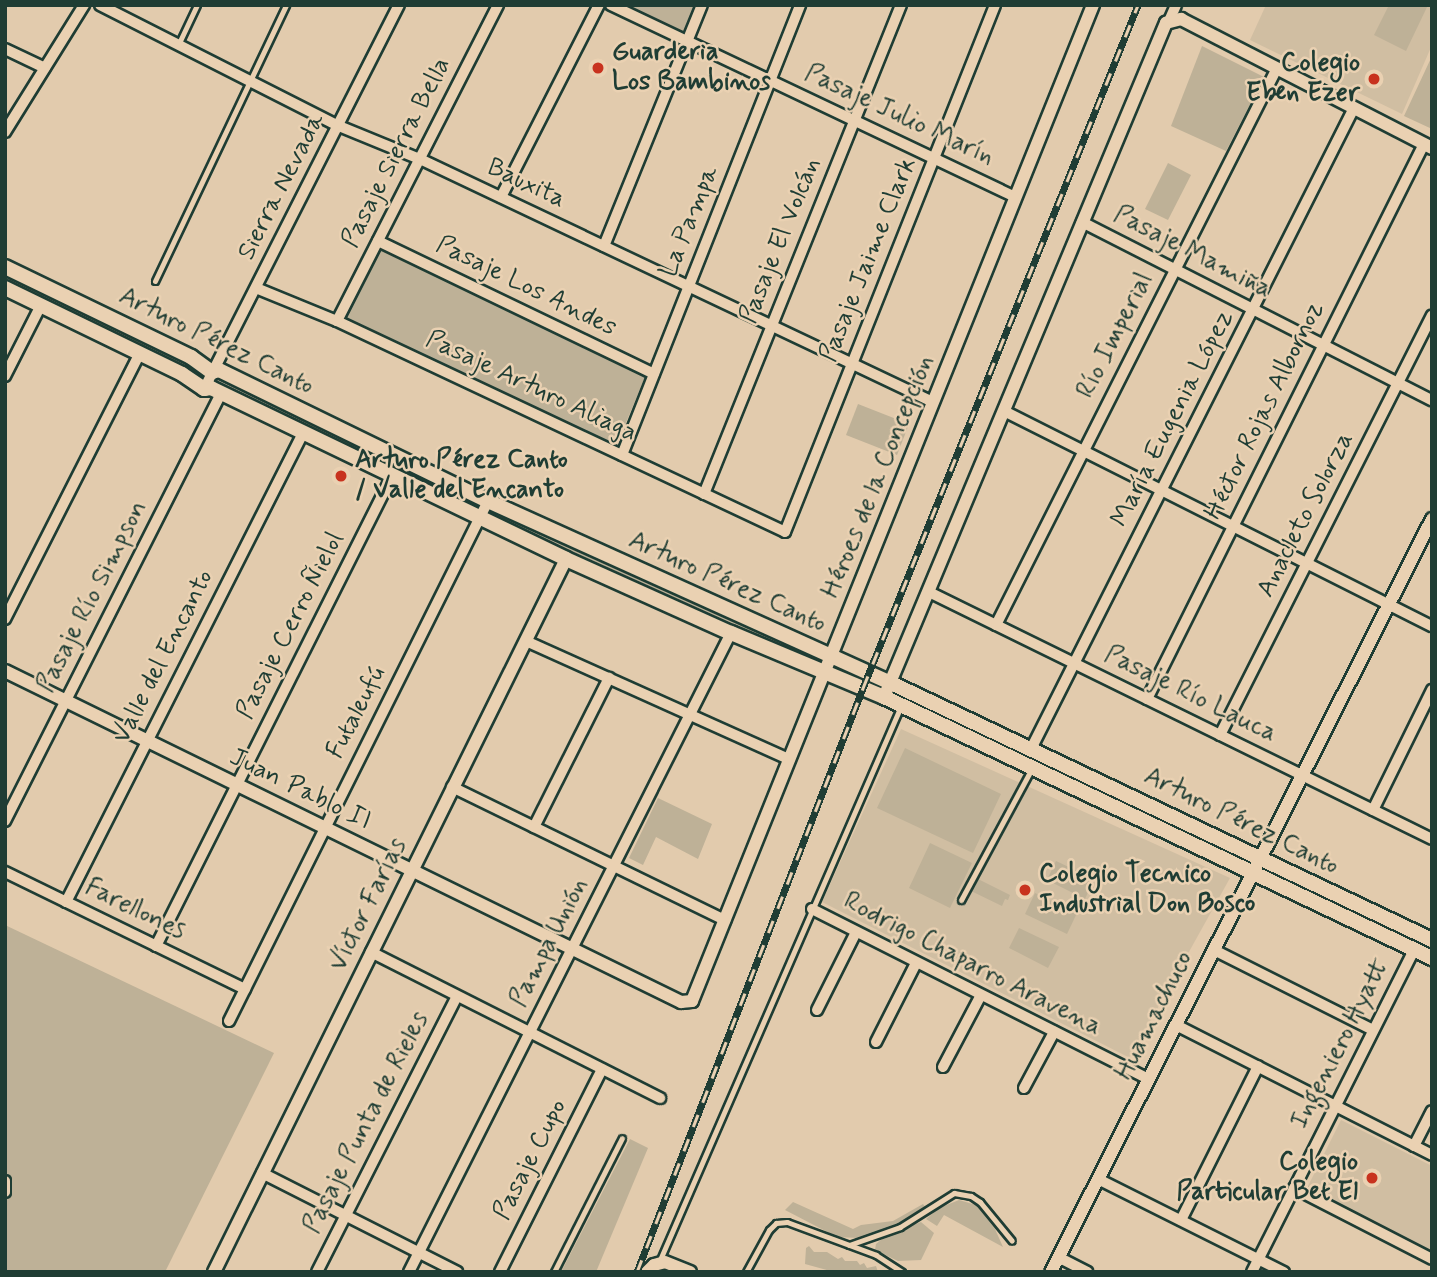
<!DOCTYPE html>
<meta charset="utf-8">
<style>
body{margin:0}
#map{position:relative;width:1437px;height:1277px;overflow:hidden;background:#e2cbad;font-family:Mynerve,sans-serif}
div>[style]{position:absolute}
.built>*{inset:0;background:#d0bea2}
.green>*{inset:0;background:#beb197}
.roads{filter:drop-shadow(2px 0 #1f3d34) drop-shadow(-2px 0 #1f3d34) drop-shadow(0 2px #1f3d34) drop-shadow(0 -2px #1f3d34)}
.service>*{height:5px;margin:-2.5px;padding:0 2.5px;transform-origin:2.5px;border-radius:2.5px;background:#ead1b2}
.minor>*{height:10px;margin:-5px;padding:0 5px;transform-origin:5px;border-radius:5px;background:#ead1b2}
.tertiary>*{height:12px;margin:-6px;padding:0 6px;transform-origin:6px;border-radius:6px;background:#ead1b2}
.secondary>*{height:14px;margin:-7px;padding:0 7px;transform-origin:7px;border-radius:7px;background:#ead1b2}
.rail>*{height:7px;margin-top:-3.5px;transform-origin:0;background:repeating-linear-gradient(90deg,#ead1b2 0 13px,#1f3d34 0 26px);box-sizing:border-box;border-block:2px solid #1f3d34}
.dots>*{width:19px;height:19px;translate:-50% -50%;box-sizing:border-box;border:4px solid #ead1b2;border-radius:50%}
span{translate:-50% -50%;white-space:nowrap;text-align:center;line-height:1.15;-webkit-text-stroke:5px #ead1b2;paint-order:stroke}
.poi-label{font-size:26px;color:#1f3d34;font-weight:700}
.left{translate:0 -50%;text-align:left}
.right{translate:-100% -50%;text-align:right}
.street-label{font-size:26px;color:#1f3d34}
.frame{position:absolute;inset:0;border:7px solid #1f3d34;pointer-events:none}
</style>
<div id="map">
<div class="built">
<i style="clip-path:polygon(1266px 5px,1432px 5px,1432px 45px,1402px 114px,1250px 40px)"></i>
<i style="clip-path:polygon(901px 729px,1230px 878px,1130px 1058px,822px 902px)"></i>
<i style="clip-path:polygon(1341px 1120px,1432px 1166px,1432px 1253px,1306px 1190px)"></i>
</div>
<div class="green">
<i style="clip-path:polygon(620px 5px,697px 5px,685px 36px)"></i>
<i style="clip-path:polygon(1389px 5px,1428px 5px,1406px 51px,1374px 35px)"></i>
<i style="clip-path:polygon(1202px 46px,1264px 77px,1226px 151px,1171px 126px)"></i>
<i style="clip-path:polygon(1432px 56px,1432px 129px,1404px 116px)"></i>
<i style="clip-path:polygon(1168px 163px,1191px 175px,1168px 220px,1145px 209px)"></i>
<i style="clip-path:polygon(380px 246px,647px 372px,615px 449px,343px 318px)"></i>
<i style="clip-path:polygon(214px 372px,476px 501px,468px 502px,214px 378px)"></i>
<i style="clip-path:polygon(858px 404px,909px 424px,897px 455px,846px 435px)"></i>
<i style="clip-path:polygon(497px 512px,777px 639px,767px 638px,595px 563px,502px 519px)"></i>
<i style="clip-path:polygon(905px 748px,1001px 794px,973px 853px,877px 808px)"></i>
<i style="clip-path:polygon(658px 798px,712px 824px,698px 859px,656px 837px,643px 865px,629px 858px)"></i>
<i style="clip-path:polygon(930px 843px,972px 863px,950px 908px,909px 888px)"></i>
<i style="clip-path:polygon(1056px 861px,1094px 879px,1085px 899px,1047px 880px)"></i>
<i style="clip-path:polygon(1277px 872px,1432px 946px,1432px 952px,1347px 912px,1284px 879px)"></i>
<i style="clip-path:polygon(976px 878px,1010px 895px,1008px 900px,1005px 899px,1002px 906px,969px 890px)"></i>
<i style="clip-path:polygon(1035px 893px,1077px 913px,1067px 934px,1025px 914px)"></i>
<i style="clip-path:polygon(5px 925px,274px 1053px,165px 1272px,5px 1272px)"></i>
<i style="clip-path:polygon(1019px 928px,1059px 947px,1048px 968px,1009px 948px)"></i>
<i style="clip-path:polygon(630px 1139px,648px 1148px,596px 1272px,561px 1272px)"></i>
<i style="clip-path:polygon(959px 1200px,976px 1205px,995px 1229px,1003px 1247px,944px 1215px,937px 1226px,926px 1219px,939px 1208px)"></i>
<i style="clip-path:polygon(793px 1202px,853px 1229px,861px 1225px,893px 1221px,923px 1204px,926px 1208px,915px 1217px,859px 1238px,837px 1237px,785px 1210px)"></i>
<i style="clip-path:polygon(921px 1222px,934px 1233px,921px 1260px,898px 1261px,875px 1250px,876px 1244px,888px 1234px)"></i>
<i style="clip-path:polygon(809px 1246px,814px 1252px,827px 1252px,838px 1259px,842px 1257px,845px 1261px,857px 1261px,860px 1265px,864px 1263px,867px 1268px,876px 1266px,878px 1272px,834px 1272px,805px 1264px,806px 1248px)"></i>
</div>
<div class="roads">
<div class="service">
<i style="left:179px;top:43px;width:42px;rotate:-64.7deg"></i>
<i style="left:155px;top:281px;width:306px;rotate:-64.6deg"></i>
<i style="left:961px;top:900px;width:148px;rotate:-61.7deg"></i>
<i style="left:849px;top:1245px;width:54px;rotate:-19.4deg"></i>
<i style="left:900px;top:1227px;width:64px;rotate:-32.2deg"></i>
<i style="left:954px;top:1193px;width:17px;rotate:10deg"></i>
<i style="left:971px;top:1196px;width:11px;rotate:34deg"></i>
<i style="left:980px;top:1202px;width:50px;rotate:50.6deg"></i>
<i style="left:659px;top:1262px;width:606px;rotate:-66.48deg"></i>
<i style="left:554px;top:1272px;width:150px;rotate:-63.1deg"></i>
<i style="left:746px;top:1272px;width:48px;rotate:-61.3deg"></i>
<i style="left:769px;top:1230px;width:10px;rotate:-45deg"></i>
<i style="left:776px;top:1223px;width:11px;rotate:-5deg"></i>
<i style="left:787px;top:1222px;width:95px;rotate:20.3deg"></i>
<i style="left:876px;top:1255px;width:31px;rotate:33deg"></i>
</div>
<div class="minor">
<i style="left:100px;top:5px;width:268px;rotate:26.9deg"></i>
<i style="left:339px;top:126px;width:87px;rotate:22.2deg"></i>
<i style="left:420px;top:159px;width:568px;rotate:25.35deg"></i>
<i style="left:611px;top:5px;width:448px;rotate:25.4deg"></i>
<i style="left:1169px;top:21px;width:17px;rotate:-66deg"></i>
<i style="left:5px;top:49px;width:44px;rotate:25.4deg"></i>
<i style="left:5px;top:132px;width:150px;rotate:-58.1deg"></i>
<i style="left:501px;top:197px;width:216px;rotate:-63deg"></i>
<i style="left:1082px;top:222px;width:393px;rotate:27deg"></i>
<i style="left:378px;top:241px;width:306px;rotate:25.7deg"></i>
<i style="left:604px;top:246px;width:260px;rotate:-67.9deg"></i>
<i style="left:256px;top:288px;width:87px;rotate:22.2deg"></i>
<i style="left:337px;top:321px;width:495px;rotate:25.2deg"></i>
<i style="left:785px;top:532px;width:567px;rotate:-68.27deg"></i>
<i style="left:337px;top:321px;width:355px;rotate:-63deg"></i>
<i style="left:5px;top:376px;width:80px;rotate:-63.1deg"></i>
<i style="left:204px;top:389px;width:431px;rotate:-63.1deg"></i>
<i style="left:1004px;top:411px;width:479px;rotate:26.7deg"></i>
<i style="left:622px;top:455px;width:484px;rotate:-68.4deg"></i>
<i style="left:704px;top:494px;width:527px;rotate:-68.06deg"></i>
<i style="left:929px;top:592px;width:560px;rotate:26.15deg"></i>
<i style="left:5px;top:619px;width:298px;rotate:-63.1deg"></i>
<i style="left:996px;top:625px;width:624px;rotate:-63.23deg"></i>
<i style="left:526px;top:641px;width:288px;rotate:24.2deg"></i>
<i style="left:1147px;top:699px;width:620px;rotate:-63.48deg"></i>
<i style="left:1220px;top:735px;width:470px;rotate:-63.2deg"></i>
<i style="left:1031px;top:749px;width:718px;rotate:-63.26deg"></i>
<i style="left:452px;top:787px;width:304px;rotate:26deg"></i>
<i style="left:1373px;top:810px;width:134px;rotate:-63.8deg"></i>
<i style="left:5px;top:821px;width:479px;rotate:-63.2deg"></i>
<i style="left:534px;top:827px;width:167px;rotate:-63.3deg"></i>
<i style="left:5px;top:872px;width:267px;rotate:26deg"></i>
<i style="left:66px;top:902px;width:525px;rotate:-63.19deg"></i>
<i style="left:812px;top:909px;width:377px;rotate:26.8deg"></i>
<i style="left:156px;top:946px;width:526px;rotate:-63.34deg"></i>
<i style="left:1214px;top:950px;width:178px;rotate:26.7deg"></i>
<i style="left:371px;top:952px;width:324px;rotate:26.8deg"></i>
<i style="left:817px;top:1010px;width:87px;rotate:-63.4deg"></i>
<i style="left:229px;top:1021px;width:581px;rotate:-63.52deg"></i>
<i style="left:1176px;top:1025px;width:287px;rotate:26.9deg"></i>
<i style="left:876px;top:1042px;width:89px;rotate:-63.1deg"></i>
<i style="left:943px;top:1067px;width:81px;rotate:-62.2deg"></i>
<i style="left:1024px;top:1088px;width:64px;rotate:-61.8deg"></i>
<i style="left:1414px;top:1146px;width:39px;rotate:-63deg"></i>
<i style="left:262px;top:1173px;width:219px;rotate:26.9deg"></i>
<i style="left:1098px;top:1179px;width:208px;rotate:26.6deg"></i>
<i style="left:5px;top:1181px;width:11px;rotate:90deg"></i>
<i style="left:1294px;top:1188px;width:155px;rotate:27.2deg"></i>
<i style="left:1181px;top:1220px;width:172px;rotate:-63.4deg"></i>
<i style="left:1058px;top:1257px;width:33px;rotate:27deg"></i>
<i style="left:317px;top:1272px;width:309px;rotate:-63.1deg"></i>
<i style="left:409px;top:1272px;width:716px;rotate:-63.26deg"></i>
<i style="left:500px;top:1272px;width:227px;rotate:-63.3deg"></i>
<i style="left:1252px;top:1272px;width:360px;rotate:-63.3deg"></i>
</div>
<div class="tertiary">
<i style="left:5px;top:671px;width:753px;rotate:26.09deg"></i>
<i style="left:681px;top:1002px;width:11px;rotate:-5deg"></i>
<i style="left:692px;top:1001px;width:1074px;rotate:-68.07deg"></i>
<i style="left:884px;top:697px;width:731px;rotate:-67.3deg"></i>
<i style="left:1166px;top:23px;width:16px;rotate:-15deg"></i>
<i style="left:1181px;top:19px;width:282px;rotate:27.2deg"></i>
<i style="left:214px;top:1272px;width:795px;rotate:-63.72deg"></i>
<i style="left:647px;top:1272px;width:10px;rotate:-45deg"></i>
<i style="left:654px;top:1265px;width:11px;rotate:-15deg"></i>
<i style="left:665px;top:1262px;width:27px;rotate:22deg"></i>
<i style="left:1051px;top:1272px;width:844px;rotate:-63.16deg"></i>
</div>
<div class="secondary">
<i style="left:5px;top:267px;width:207px;rotate:25.8deg"></i>
<i style="left:191px;top:357px;width:26px;rotate:36deg"></i>
<i style="left:212px;top:372px;width:7px;rotate:-16deg"></i>
<i style="left:219px;top:370px;width:299px;rotate:26deg"></i>
<i style="left:488px;top:501px;width:442px;rotate:24.3deg"></i>
<i style="left:891px;top:683px;width:599px;rotate:25.41deg"></i>
<i style="left:5px;top:288px;width:197px;rotate:25.9deg"></i>
<i style="left:182px;top:374px;width:27px;rotate:34deg"></i>
<i style="left:204px;top:389px;width:7px;rotate:-8deg"></i>
<i style="left:211px;top:388px;width:394px;rotate:25.7deg"></i>
<i style="left:566px;top:559px;width:181px;rotate:24.2deg"></i>
<i style="left:731px;top:633px;width:166px;rotate:22.7deg"></i>
<i style="left:884px;top:697px;width:607px;rotate:25.47deg"></i>
</div>
</div>
<div class="rail">
<i style="left:637px;top:1272px;width:626px;rotate:-68.84deg"></i>
<i style="left:863px;top:688px;width:736px;rotate:-68.07deg"></i>
</div>
<div class="dots">
<i style="left:598px;top:68px;background:#c8321e"></i>
<i style="left:1374px;top:79px;background:#c8321e"></i>
<i style="left:341px;top:476px;background:#c8321e"></i>
<i style="left:1025px;top:890px;background:#c8321e"></i>
<i style="left:1372px;top:1178px;background:#c8321e"></i>
</div>
<div class="poi-label">
<span class="left" style="left:612px;top:68px">Guarderia<br>Los Bambinos</span>
<span class="right" style="left:1360px;top:79px">Colegio<br>Eben Ezer</span>
<span class="left" style="left:355px;top:476px">Arturo Pérez Canto<br>/ Valle del Encanto</span>
<span class="left" style="left:1039px;top:890px">Colegio Tecnico<br>Industrial Don Bosco</span>
<span class="right" style="left:1358px;top:1178px">Colegio<br>Particular Bet El</span>
</div>
<div class="street-label">
<span style="left:899px;top:116px;rotate:25deg">Pasaje Julio Marín</span>
<span style="left:397px;top:153px;rotate:-63deg">Pasaje Sierra Bella</span>
<span style="left:526px;top:184px;rotate:25deg">Bauxita</span>
<span style="left:282px;top:187px;rotate:-63deg">Sierra Nevada</span>
<span style="left:690px;top:222px;rotate:-68deg">La Pampa</span>
<span style="left:781px;top:241px;rotate:-68deg">Pasaje El Volcán</span>
<span style="left:1192px;top:253px;rotate:27deg">Pasaje Mamiña</span>
<span style="left:869px;top:260px;rotate:-68deg">Pasaje Jaime Clark</span>
<span style="left:526px;top:287px;rotate:26deg">Pasaje Los Andes</span>
<span style="left:1116px;top:336px;rotate:-63deg">Río Imperial</span>
<span style="left:216px;top:342px;rotate:26deg">Arturo Pérez Canto</span>
<span style="left:531px;top:387px;rotate:25deg">Pasaje Arturo Aliaga</span>
<span style="left:1265px;top:411px;rotate:-64deg">Héctor Rojas Albornoz</span>
<span style="left:1173px;top:419px;rotate:-63deg">María Eugenia López</span>
<span style="left:879px;top:477px;rotate:-68deg">Héroes de la Concepción</span>
<span style="left:1306px;top:515px;rotate:-63deg">Anacleto Solorza</span>
<span style="left:727px;top:583px;rotate:24deg">Arturo Pérez Canto</span>
<span style="left:93px;top:597px;rotate:-63deg">Pasaje Río Simpson</span>
<span style="left:291px;top:626px;rotate:-63deg">Pasaje Cerro Ñielol</span>
<span style="left:164px;top:657px;rotate:-63deg">Valle del Encanto</span>
<span style="left:1190px;top:695px;rotate:26deg">Pasaje Río Lauca</span>
<span style="left:357px;top:713px;rotate:-63deg">Futaleufú</span>
<span style="left:300px;top:790px;rotate:26deg">Juan Pablo II</span>
<span style="left:1241px;top:822px;rotate:26deg">Arturo Pérez Canto</span>
<span style="left:369px;top:905px;rotate:-64deg">Víctor Farías</span>
<span style="left:135px;top:910px;rotate:26deg">Farellones</span>
<span style="left:550px;top:943px;rotate:-63deg">Pampa Unión</span>
<span style="left:972px;top:965px;rotate:27deg">Rodrigo Chaparro Aravena</span>
<span style="left:1155px;top:1016px;rotate:-63deg">Huamachuco</span>
<span style="left:1341px;top:1044px;rotate:-63deg">Ingeniero Hyatt</span>
<span style="left:367px;top:1123px;rotate:-63deg">Pasaje Punta de Rieles</span>
<span style="left:531px;top:1160px;rotate:-63deg">Pasaje Cupo</span>
</div>
<div class="frame"></div>
</div>
